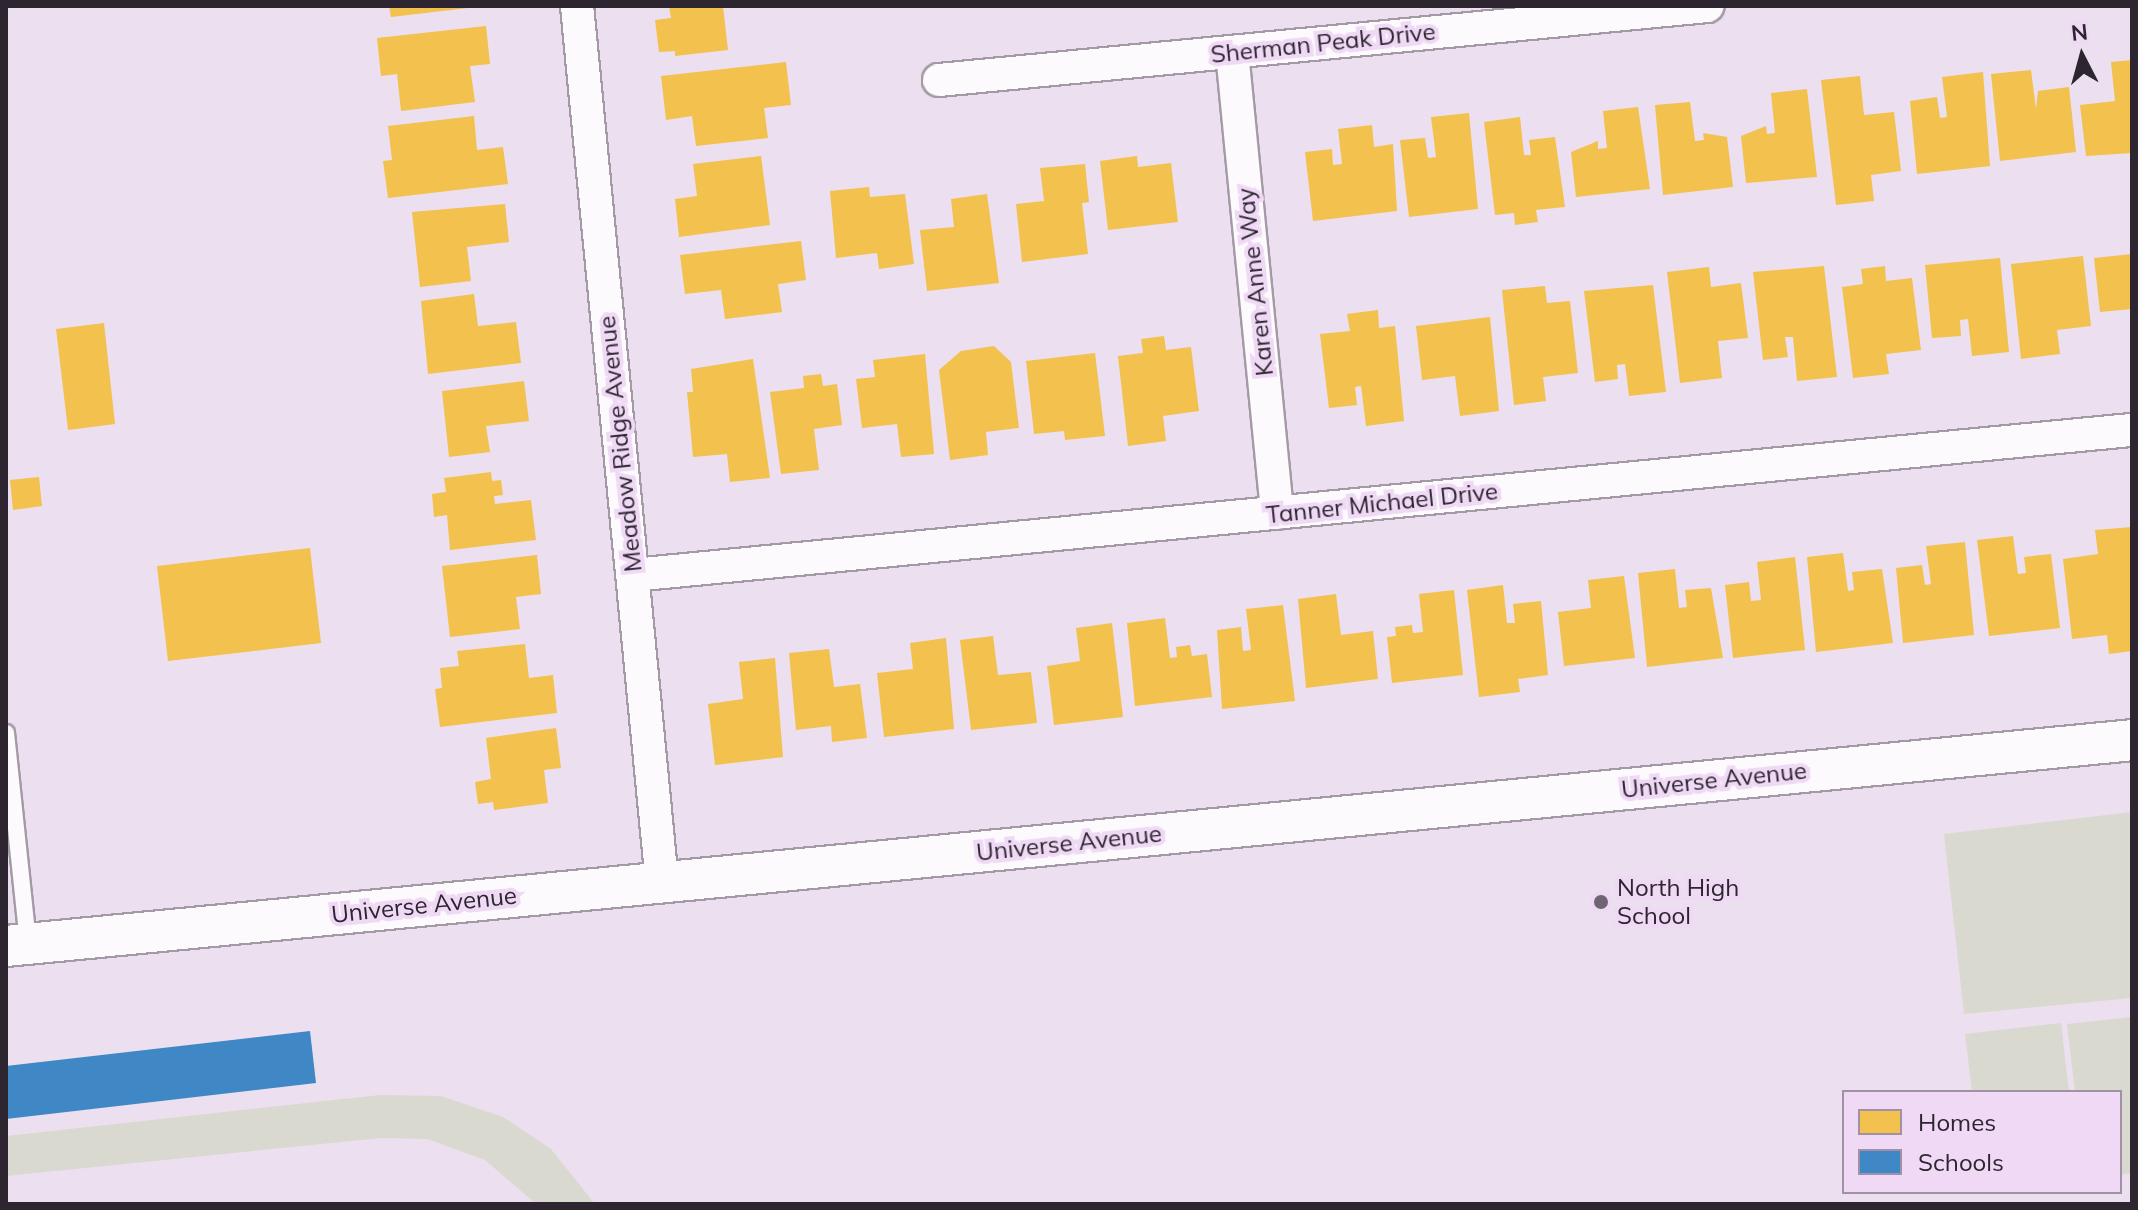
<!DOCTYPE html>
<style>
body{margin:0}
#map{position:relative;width:2138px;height:1210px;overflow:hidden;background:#ecdfef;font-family:Mulish,sans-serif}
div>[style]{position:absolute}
.green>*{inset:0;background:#dad9cf}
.homes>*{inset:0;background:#f2c14e}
.schools>*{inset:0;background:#3f88c5}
.roads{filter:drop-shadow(2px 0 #a49aa6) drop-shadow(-2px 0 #a49aa6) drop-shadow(0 2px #a49aa6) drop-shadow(0 -2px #a49aa6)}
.service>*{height:16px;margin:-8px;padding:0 8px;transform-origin:8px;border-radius:8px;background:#fcfafd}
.minor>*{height:32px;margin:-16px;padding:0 16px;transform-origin:16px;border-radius:16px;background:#fcfafd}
.tertiary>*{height:40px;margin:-20px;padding:0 20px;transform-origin:20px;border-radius:20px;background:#fcfafd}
.dots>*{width:22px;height:22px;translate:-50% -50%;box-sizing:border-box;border:4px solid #efd9f5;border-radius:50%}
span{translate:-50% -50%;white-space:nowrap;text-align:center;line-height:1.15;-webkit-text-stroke:8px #efd9f5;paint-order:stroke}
.street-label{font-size:24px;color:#2d2530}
.poi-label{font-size:24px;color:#2d2530}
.left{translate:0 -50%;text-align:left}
.frame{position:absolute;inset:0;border:8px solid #2d2530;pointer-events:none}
.legend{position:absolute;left:1842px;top:1090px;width:280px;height:104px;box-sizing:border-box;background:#efd9f5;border:2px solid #a191a6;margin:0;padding:10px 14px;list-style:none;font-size:24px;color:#2d2530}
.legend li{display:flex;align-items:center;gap:16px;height:40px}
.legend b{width:40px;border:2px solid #a191a6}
.north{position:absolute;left:2042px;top:16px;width:80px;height:80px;-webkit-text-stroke:6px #efd9f5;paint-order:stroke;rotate:354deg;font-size:22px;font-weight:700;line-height:32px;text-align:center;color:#2d2530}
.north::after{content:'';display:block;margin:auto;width:28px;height:36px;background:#2d2530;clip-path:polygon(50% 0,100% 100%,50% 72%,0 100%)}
</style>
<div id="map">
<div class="green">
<i style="clip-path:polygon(2132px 812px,2132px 998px,1964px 1014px,1944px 834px)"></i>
<i style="clip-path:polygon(2132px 1017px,2132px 1173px,2120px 1175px,2120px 1092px,2075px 1092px,2067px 1024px)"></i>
<i style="clip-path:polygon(2061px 1023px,2069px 1092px,1972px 1092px,1965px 1034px)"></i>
<i style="clip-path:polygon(380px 1095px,441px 1096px,503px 1117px,551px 1149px,595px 1204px,536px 1204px,485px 1160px,427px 1139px,381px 1138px,6px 1176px,6px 1136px)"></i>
</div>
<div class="homes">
<i style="clip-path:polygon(389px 6px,468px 6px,468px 8px,391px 17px)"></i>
<i style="clip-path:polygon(669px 6px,723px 6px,728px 50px,675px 56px,675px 51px,659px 52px,655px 20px,671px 18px)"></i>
<i style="clip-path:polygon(486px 26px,490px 64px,470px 66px,475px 102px,401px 111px,397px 74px,381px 76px,377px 38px)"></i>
<i style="clip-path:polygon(2132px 60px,2132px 153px,2086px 156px,2080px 105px,2115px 101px,2111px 62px)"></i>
<i style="clip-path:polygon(786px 62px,791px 105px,764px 108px,768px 138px,696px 146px,692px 116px,666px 120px,661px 76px)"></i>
<i style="clip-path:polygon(2031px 70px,2036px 109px,2038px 91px,2069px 87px,2076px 152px,2000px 161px,1991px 74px)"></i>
<i style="clip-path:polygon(1983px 72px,1990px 166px,1917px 174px,1910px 101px,1937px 97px,1940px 118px,1947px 117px,1942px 77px)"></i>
<i style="clip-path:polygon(1860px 76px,1864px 115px,1894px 112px,1901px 171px,1871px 175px,1874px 201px,1836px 205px,1821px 80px)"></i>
<i style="clip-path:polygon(1807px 89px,1817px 177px,1746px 183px,1741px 136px,1766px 126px,1767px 134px,1775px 133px,1771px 93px)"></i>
<i style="clip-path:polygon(1690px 102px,1695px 141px,1704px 140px,1703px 133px,1727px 137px,1733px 187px,1663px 195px,1655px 105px)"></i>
<i style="clip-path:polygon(1638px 107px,1650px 189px,1576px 197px,1571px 152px,1598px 141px,1598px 149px,1607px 148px,1603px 111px)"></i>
<i style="clip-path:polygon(1469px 113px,1478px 209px,1409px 217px,1400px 140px,1425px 138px,1428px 158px,1436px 157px,1431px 117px)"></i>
<i style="clip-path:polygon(474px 116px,477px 150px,503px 147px,508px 184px,388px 198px,383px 161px,392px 160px,388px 126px)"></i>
<i style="clip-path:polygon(1520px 117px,1524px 155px,1531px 155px,1529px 140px,1555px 137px,1565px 207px,1536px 210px,1538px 222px,1515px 225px,1514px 213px,1495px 215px,1484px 122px)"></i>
<i style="clip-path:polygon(1372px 125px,1374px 147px,1393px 144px,1397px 211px,1313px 221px,1305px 152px,1332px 149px,1333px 165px,1342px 164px,1338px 129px)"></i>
<i style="clip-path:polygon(761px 156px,770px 225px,679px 237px,675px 199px,697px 196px,693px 164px)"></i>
<i style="clip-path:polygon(1137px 156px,1138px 167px,1171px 163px,1178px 222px,1108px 230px,1100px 161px)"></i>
<i style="clip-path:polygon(1085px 164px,1089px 202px,1082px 203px,1088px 254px,1022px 262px,1016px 204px,1044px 201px,1040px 168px)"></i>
<i style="clip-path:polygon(869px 187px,870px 197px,905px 194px,914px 264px,879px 269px,877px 253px,836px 258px,830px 191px)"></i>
<i style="clip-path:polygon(987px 194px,999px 283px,927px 291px,920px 230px,954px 227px,951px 199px)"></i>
<i style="clip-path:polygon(505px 204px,509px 242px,467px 247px,471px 281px,420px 287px,412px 212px)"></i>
<i style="clip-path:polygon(801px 241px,806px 280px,778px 284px,782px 312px,725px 319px,721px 290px,685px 294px,680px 255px)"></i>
<i style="clip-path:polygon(2132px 254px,2132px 309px,2100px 312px,2094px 258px)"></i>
<i style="clip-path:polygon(2083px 256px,2091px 326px,2057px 330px,2060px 354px,2021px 359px,2011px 264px)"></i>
<i style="clip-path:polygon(2000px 258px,2009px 352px,1972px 356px,1968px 319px,1960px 320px,1961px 336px,1932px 338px,1925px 265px)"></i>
<i style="clip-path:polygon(1824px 266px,1837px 377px,1797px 381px,1793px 337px,1785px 337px,1788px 357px,1763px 360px,1753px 272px)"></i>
<i style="clip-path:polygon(1885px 266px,1886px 281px,1912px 278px,1921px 350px,1886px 354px,1889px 374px,1853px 378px,1842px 287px,1863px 284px,1861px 269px)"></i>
<i style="clip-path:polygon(1709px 267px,1711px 287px,1741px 283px,1748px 338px,1718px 341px,1722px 378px,1680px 383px,1667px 272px)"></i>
<i style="clip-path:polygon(1653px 285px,1666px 392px,1629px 396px,1625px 364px,1617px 365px,1618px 379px,1595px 382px,1584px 291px)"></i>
<i style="clip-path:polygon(1545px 286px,1547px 303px,1570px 301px,1578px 373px,1543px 377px,1546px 401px,1514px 405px,1502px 290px)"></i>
<i style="clip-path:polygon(474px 294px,478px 326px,516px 322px,521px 363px,428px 374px,421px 301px)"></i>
<i style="clip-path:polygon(1378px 310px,1379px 328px,1395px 326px,1404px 421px,1366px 426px,1361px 386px,1355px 387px,1357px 405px,1329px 408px,1320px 334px,1350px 331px,1347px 314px)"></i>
<i style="clip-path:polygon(1490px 317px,1499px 411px,1460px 416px,1455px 376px,1422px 380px,1416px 326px)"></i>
<i style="clip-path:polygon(104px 323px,115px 424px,68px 430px,56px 329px)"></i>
<i style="clip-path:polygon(1164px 336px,1166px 350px,1191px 347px,1199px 411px,1163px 416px,1166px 441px,1128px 446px,1118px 356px,1143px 353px,1141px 339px)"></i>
<i style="clip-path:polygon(994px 346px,1011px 362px,1019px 428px,986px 432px,988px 455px,950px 460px,939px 370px,961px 351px)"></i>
<i style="clip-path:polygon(1095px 353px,1105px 436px,1065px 440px,1064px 431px,1034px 434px,1026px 361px)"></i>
<i style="clip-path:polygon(925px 354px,934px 454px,901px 457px,897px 424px,862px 428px,856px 379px,875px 377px,873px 360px)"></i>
<i style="clip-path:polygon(753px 359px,770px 478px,730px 482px,727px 454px,693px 457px,687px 392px,693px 392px,691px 369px)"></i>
<i style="clip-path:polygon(821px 374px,823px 386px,837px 384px,842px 425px,814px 429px,819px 470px,781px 474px,770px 392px,804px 388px,803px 376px)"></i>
<i style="clip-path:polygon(524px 381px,529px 421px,486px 426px,490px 452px,449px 457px,442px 391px)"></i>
<i style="clip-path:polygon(491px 472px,492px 481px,501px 480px,503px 495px,494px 496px,495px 504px,531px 500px,536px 540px,450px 550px,447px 515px,434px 517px,432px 494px,446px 492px,444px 478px)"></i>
<i style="clip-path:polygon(39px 477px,42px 506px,13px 510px,10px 480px)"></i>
<i style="clip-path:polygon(2132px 527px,2132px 651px,2109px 654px,2107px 635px,2072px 639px,2063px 559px,2098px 554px,2095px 530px)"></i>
<i style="clip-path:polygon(2013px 536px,2018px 574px,2026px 573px,2024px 557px,2051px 554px,2060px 628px,1989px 636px,1977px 540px)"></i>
<i style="clip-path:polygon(1965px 542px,1974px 635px,1903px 643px,1896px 568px,1922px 565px,1925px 585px,1931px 584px,1926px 546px)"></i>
<i style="clip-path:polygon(310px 548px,321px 643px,168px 661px,157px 566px)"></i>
<i style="clip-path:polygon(1843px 553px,1848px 591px,1854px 590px,1852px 572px,1882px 569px,1893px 643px,1816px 652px,1807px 557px)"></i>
<i style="clip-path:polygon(537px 555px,541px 594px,516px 597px,520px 629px,450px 637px,442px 566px)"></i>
<i style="clip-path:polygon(1795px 557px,1805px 650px,1733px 658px,1725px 585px,1749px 582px,1751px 601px,1761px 600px,1757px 562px)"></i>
<i style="clip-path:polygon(1675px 569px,1679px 608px,1687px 607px,1685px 590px,1711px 588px,1723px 658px,1647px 667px,1638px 573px)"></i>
<i style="clip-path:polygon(1624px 576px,1635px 658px,1564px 666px,1558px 612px,1591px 608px,1588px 580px)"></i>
<i style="clip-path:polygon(1503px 585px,1507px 623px,1515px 623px,1513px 604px,1541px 601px,1548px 675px,1518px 679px,1520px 692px,1479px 697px,1467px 590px)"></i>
<i style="clip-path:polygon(1454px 590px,1463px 675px,1392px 683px,1387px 637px,1396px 636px,1395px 627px,1412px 625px,1413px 633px,1423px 632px,1419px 594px)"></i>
<i style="clip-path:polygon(1336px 594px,1341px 635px,1373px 631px,1378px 679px,1306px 688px,1298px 599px)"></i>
<i style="clip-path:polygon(1283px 605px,1295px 701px,1222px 709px,1217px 630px,1241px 627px,1243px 651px,1251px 650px,1246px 609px)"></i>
<i style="clip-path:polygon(1165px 618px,1170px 658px,1177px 657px,1176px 647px,1190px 645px,1192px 656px,1207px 654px,1212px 697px,1135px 706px,1127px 623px)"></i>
<i style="clip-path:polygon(1112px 623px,1123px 717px,1054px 725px,1047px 666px,1080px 661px,1076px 628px)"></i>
<i style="clip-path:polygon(993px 636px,998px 675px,1031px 672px,1037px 723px,971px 730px,960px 640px)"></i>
<i style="clip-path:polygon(946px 638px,954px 729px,884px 737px,877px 673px,913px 669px,910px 643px)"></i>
<i style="clip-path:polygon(525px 644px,529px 678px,553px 675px,557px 713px,440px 727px,435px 689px,442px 688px,440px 668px,459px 666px,457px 651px)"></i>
<i style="clip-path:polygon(829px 649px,834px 687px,860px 684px,867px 738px,832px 742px,831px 726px,796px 730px,789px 653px)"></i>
<i style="clip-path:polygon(775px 658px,783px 757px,715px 765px,708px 704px,743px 699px,739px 662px)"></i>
<i style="clip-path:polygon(556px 728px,561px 768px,544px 770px,548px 803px,494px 810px,493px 802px,478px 804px,475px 782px,491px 779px,486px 738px)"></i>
</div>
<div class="schools">
<i style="clip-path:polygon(310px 1031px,316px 1083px,6px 1119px,6px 1066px)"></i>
</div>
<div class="roads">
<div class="service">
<i style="left:6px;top:733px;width:211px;rotate:84deg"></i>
</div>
<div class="minor">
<i style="left:577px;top:6px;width:880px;rotate:84.46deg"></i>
<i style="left:1232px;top:52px;width:463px;rotate:84.4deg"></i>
<i style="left:939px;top:80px;width:772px;rotate:-5.5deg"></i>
<i style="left:633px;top:575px;width:1506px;rotate:-5.53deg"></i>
</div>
<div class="tertiary">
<i style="left:6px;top:946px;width:2136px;rotate:-5.53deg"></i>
</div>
</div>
<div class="dots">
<i style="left:1601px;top:902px;background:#706673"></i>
</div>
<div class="street-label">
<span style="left:1323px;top:43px;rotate:-6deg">Sherman Peak Drive</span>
<span style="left:1255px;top:282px;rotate:-96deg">Karen Anne Way</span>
<span style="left:620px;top:444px;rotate:-96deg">Meadow Ridge Avenue</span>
<span style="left:1382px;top:503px;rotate:-6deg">Tanner Michael Drive</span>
<span style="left:1714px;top:780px;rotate:-6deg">Universe Avenue</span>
<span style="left:1069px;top:843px;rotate:-6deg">Universe Avenue</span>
<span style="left:424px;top:905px;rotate:-6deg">Universe Avenue</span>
</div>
<div class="poi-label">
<span class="left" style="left:1617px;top:902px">North High<br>School</span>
</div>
<div class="frame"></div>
<ul class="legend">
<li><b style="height:22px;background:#f2c14e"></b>Homes</li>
<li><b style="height:22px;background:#3f88c5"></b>Schools</li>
</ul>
<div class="north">N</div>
</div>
